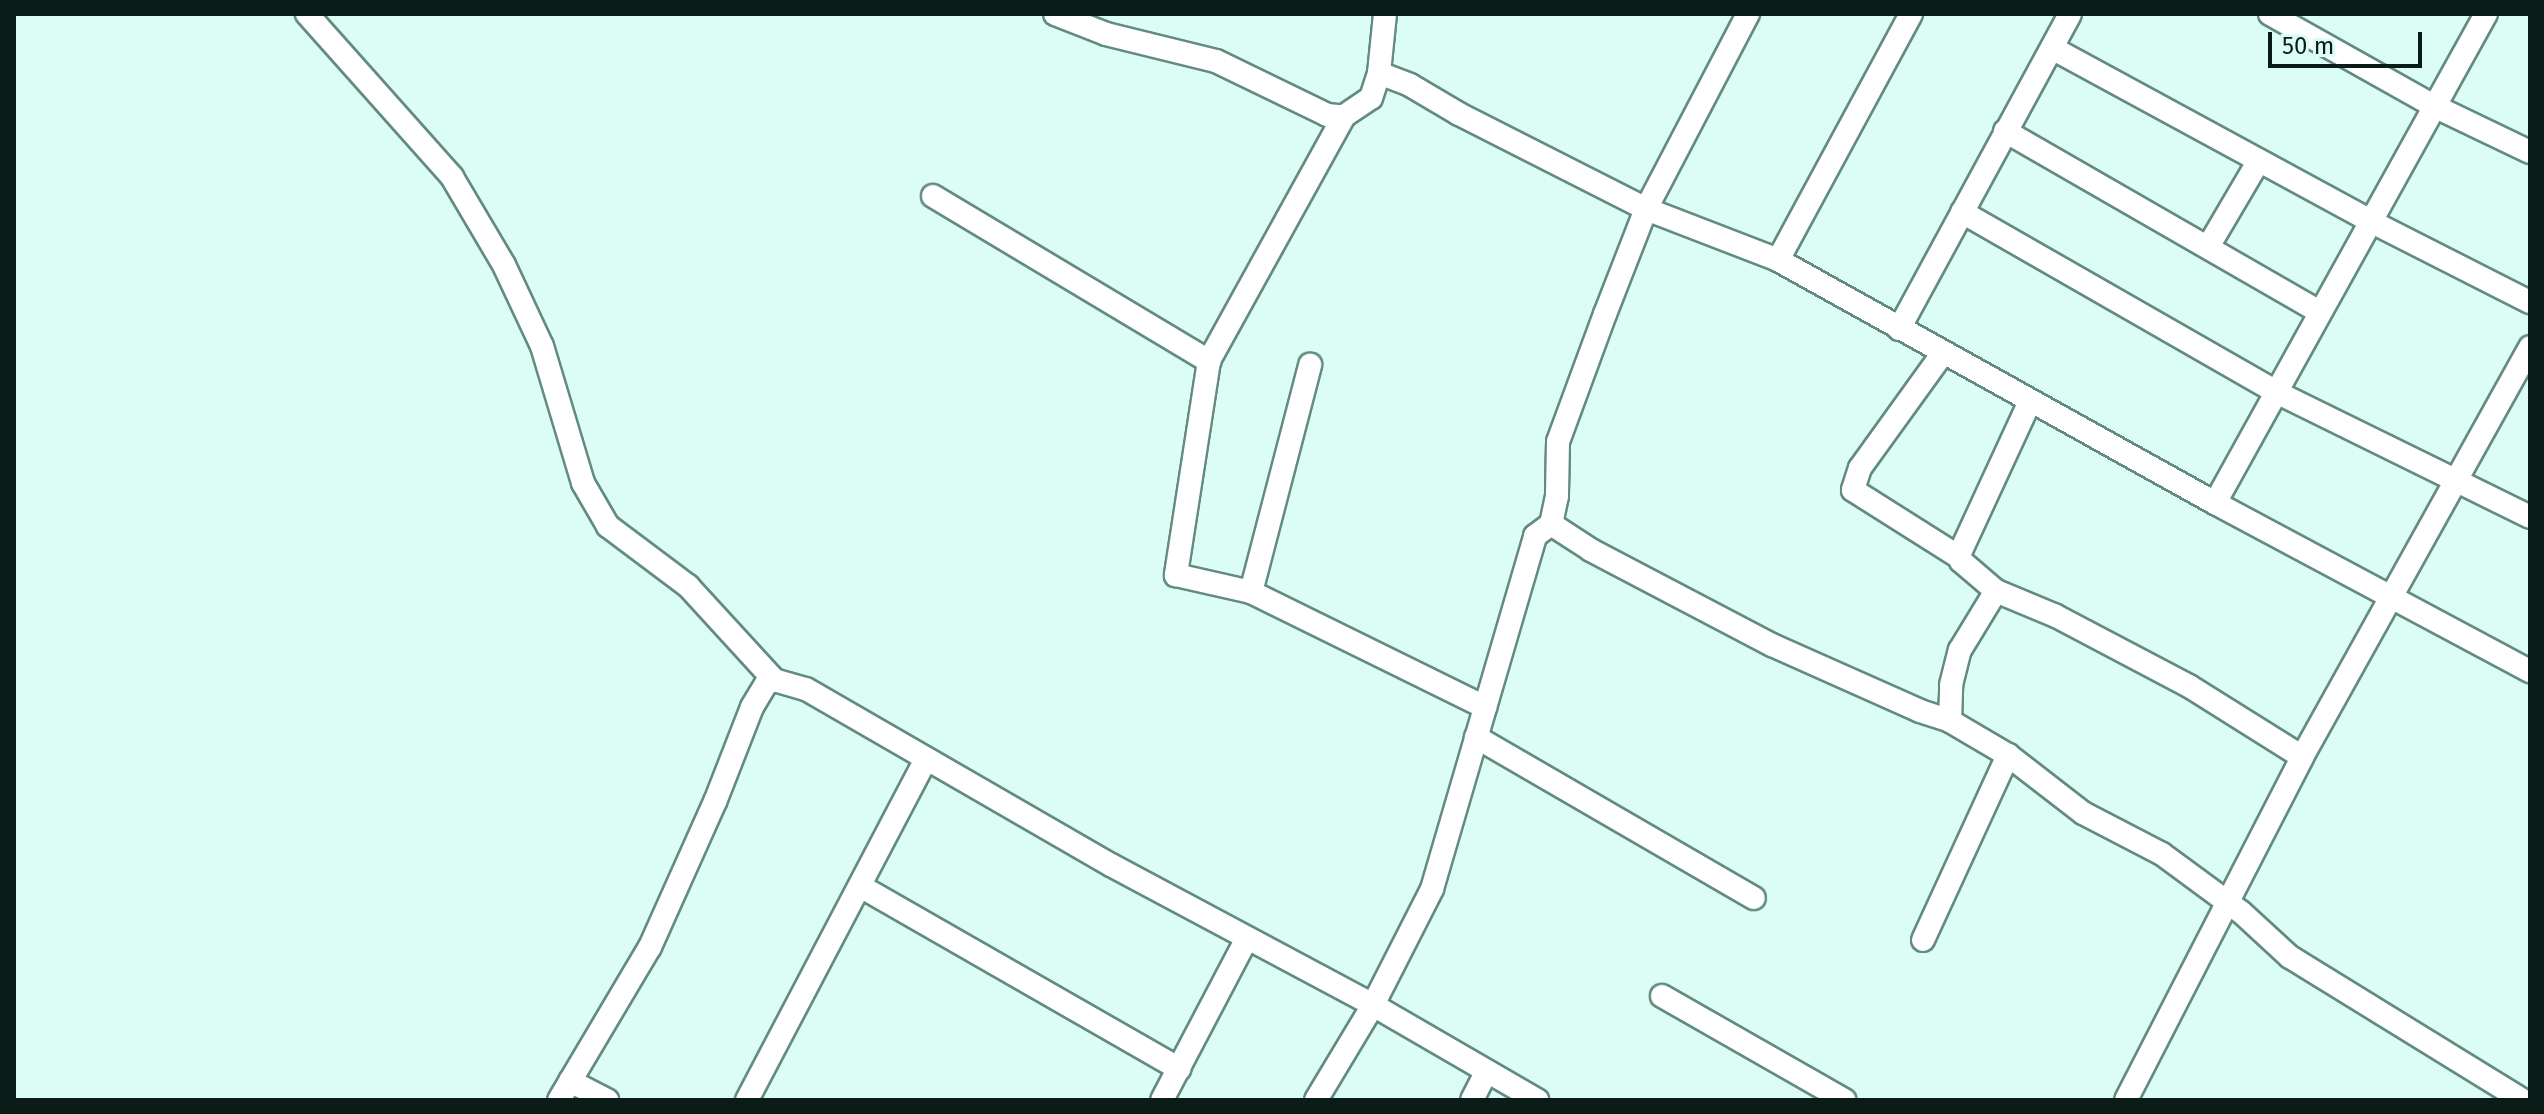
<!DOCTYPE html>
<style>
body{margin:0}
#map{position:relative;width:2544px;height:1114px;overflow:hidden;background:#dcfdf5;font-family:"Fira Sans",sans-serif}
div>[style]{position:absolute}
.roads{filter:drop-shadow(2px 0 #638b82) drop-shadow(-2px 0 #638b82) drop-shadow(0 2px #638b82) drop-shadow(0 -2px #638b82)}
.minor>*{height:22px;margin:-11px;padding:0 11px;transform-origin:11px;border-radius:11px;background:#fff}
span{translate:-50% -50%;white-space:nowrap;text-align:center;line-height:1.15;-webkit-text-stroke:7px #dcfdf5;paint-order:stroke}
.frame{position:absolute;inset:0;border:16px solid #0b1b18;pointer-events:none}
.scale{position:absolute;left:2268px;top:32px;width:154px;height:36px;box-sizing:border-box;border:4px solid #0b1b18;border-top:0;padding-left:10px;font-size:24px;line-height:28px;white-space:nowrap;color:#0b1b18;-webkit-text-stroke:6px #dcfdf5;paint-order:stroke}
</style>
<div id="map">
<div class="roads">
<div class="minor">
<i style="left:307px;top:14px;width:218px;rotate:48.3deg"></i>
<i style="left:452px;top:177px;width:102px;rotate:59.4deg"></i>
<i style="left:504px;top:265px;width:89px;rotate:64.9deg"></i>
<i style="left:542px;top:346px;width:143px;rotate:73.3deg"></i>
<i style="left:583px;top:483px;width:50px;rotate:59.8deg"></i>
<i style="left:608px;top:526px;width:100px;rotate:36.9deg"></i>
<i style="left:688px;top:586px;width:127px;rotate:47.5deg"></i>
<i style="left:1055px;top:14px;width:55px;rotate:21.4deg"></i>
<i style="left:1106px;top:34px;width:113px;rotate:13.8deg"></i>
<i style="left:1216px;top:61px;width:123px;rotate:25.9deg"></i>
<i style="left:1327px;top:115px;width:11px;rotate:5deg"></i>
<i style="left:1338px;top:116px;width:6px"></i>
<i style="left:1344px;top:116px;width:32px;rotate:-34deg"></i>
<i style="left:1371px;top:98px;width:26px;rotate:-72deg"></i>
<i style="left:1379px;top:73px;width:59px;rotate:-84.2deg"></i>
<i style="left:1748px;top:14px;width:220px;rotate:117.6deg"></i>
<i style="left:1646px;top:209px;width:113px;rotate:111.3deg"></i>
<i style="left:1605px;top:314px;width:136px;rotate:110.2deg"></i>
<i style="left:1558px;top:442px;width:54px;rotate:91.1deg"></i>
<i style="left:1557px;top:496px;width:29px;rotate:102deg"></i>
<i style="left:1551px;top:524px;width:48px;rotate:33deg"></i>
<i style="left:1591px;top:550px;width:204px;rotate:27.7deg"></i>
<i style="left:1772px;top:645px;width:162px;rotate:24deg"></i>
<i style="left:1920px;top:711px;width:32px;rotate:18deg"></i>
<i style="left:1950px;top:721px;width:67px;rotate:30.4deg"></i>
<i style="left:2008px;top:755px;width:95px;rotate:37.7deg"></i>
<i style="left:2083px;top:813px;width:89px;rotate:27.4deg"></i>
<i style="left:2162px;top:854px;width:98px;rotate:36.3deg"></i>
<i style="left:2241px;top:912px;width:67px;rotate:42.6deg"></i>
<i style="left:2290px;top:957px;width:273px;rotate:31.6deg"></i>
<i style="left:2270px;top:14px;width:188px;rotate:29.3deg"></i>
<i style="left:2434px;top:106px;width:106px;rotate:25.6deg"></i>
<i style="left:2052px;top:48px;width:362px;rotate:28.5deg"></i>
<i style="left:2370px;top:221px;width:179px;rotate:26.9deg"></i>
<i style="left:1379px;top:73px;width:33px;rotate:21deg"></i>
<i style="left:1410px;top:85px;width:57px;rotate:30.6deg"></i>
<i style="left:1459px;top:114px;width:210px;rotate:26.9deg"></i>
<i style="left:1646px;top:209px;width:142px;rotate:21.1deg"></i>
<i style="left:1778px;top:260px;width:500px;rotate:29.08deg"></i>
<i style="left:2215px;top:503px;width:357px;rotate:28.1deg"></i>
<i style="left:1344px;top:116px;width:280px;rotate:118.9deg"></i>
<i style="left:1209px;top:361px;width:217px;rotate:98.8deg"></i>
<i style="left:1176px;top:575px;width:77px;rotate:12.8deg"></i>
<i style="left:1251px;top:592px;width:261px;rotate:26.2deg"></i>
<i style="left:2005px;top:131px;width:363px;rotate:29.9deg"></i>
<i style="left:933px;top:196px;width:322px;rotate:30.9deg"></i>
<i style="left:1962px;top:212px;width:362px;rotate:29.8deg"></i>
<i style="left:2276px;top:392px;width:283px;rotate:26.2deg"></i>
<i style="left:2208px;top:247px;width:99px;rotate:-59.5deg"></i>
<i style="left:1778px;top:260px;width:280px;rotate:-61.6deg"></i>
<i style="left:1899px;top:329px;width:358px;rotate:-61.5deg"></i>
<i style="left:1943px;top:353px;width:142px;rotate:125.8deg"></i>
<i style="left:1860px;top:468px;width:23px;rotate:108deg"></i>
<i style="left:1853px;top:490px;width:125px;rotate:32.3deg"></i>
<i style="left:2215px;top:503px;width:559px;rotate:-61.01deg"></i>
<i style="left:1996px;top:591px;width:46px;rotate:-139.4deg"></i>
<i style="left:1961px;top:561px;width:6px;rotate:-108deg"></i>
<i style="left:1959px;top:555px;width:170px;rotate:-65.2deg"></i>
<i style="left:1251px;top:592px;width:235px;rotate:-75.4deg"></i>
<i style="left:1950px;top:721px;width:36px;rotate:-88deg"></i>
<i style="left:1951px;top:685px;width:36px;rotate:-76deg"></i>
<i style="left:1960px;top:650px;width:69px;rotate:-58.6deg"></i>
<i style="left:1996px;top:591px;width:65px;rotate:22.6deg"></i>
<i style="left:2056px;top:616px;width:150px;rotate:27.8deg"></i>
<i style="left:2189px;top:686px;width:133px;rotate:32.1deg"></i>
<i style="left:1476px;top:737px;width:321px;rotate:30.1deg"></i>
<i style="left:860px;top:886px;width:368px;rotate:29.8deg"></i>
<i style="left:1923px;top:940px;width:204px;rotate:-65.3deg"></i>
<i style="left:1662px;top:996px;width:210px;rotate:29.7deg"></i>
<i style="left:570px;top:1081px;width:42px;rotate:27.2deg"></i>
<i style="left:559px;top:1100px;width:178px;rotate:-59.3deg"></i>
<i style="left:650px;top:947px;width:159px;rotate:-65.9deg"></i>
<i style="left:715px;top:802px;width:102px;rotate:-68.7deg"></i>
<i style="left:752px;top:707px;width:27px;rotate:-59deg"></i>
<i style="left:766px;top:684px;width:9px;rotate:-27deg"></i>
<i style="left:774px;top:680px;width:33px;rotate:16deg"></i>
<i style="left:806px;top:689px;width:352px;rotate:30deg"></i>
<i style="left:1111px;top:865px;width:297px;rotate:28.1deg"></i>
<i style="left:1373px;top:1005px;width:190px;rotate:30.1deg"></i>
<i style="left:747px;top:1100px;width:385px;rotate:-62.3deg"></i>
<i style="left:1162px;top:1100px;width:181px;rotate:-62.3deg"></i>
<i style="left:1316px;top:1100px;width:111px;rotate:-59deg"></i>
<i style="left:1373px;top:1005px;width:130px;rotate:-63deg"></i>
<i style="left:1432px;top:889px;width:368px;rotate:-73.7deg"></i>
<i style="left:1535px;top:536px;width:20px;rotate:-37deg"></i>
<i style="left:1472px;top:1100px;width:31px;rotate:-63deg"></i>
<i style="left:2126px;top:1100px;width:386px;rotate:-62.8deg"></i>
<i style="left:2302px;top:757px;width:469px;rotate:-60.9deg"></i>
</div>
</div>
<div class="frame"></div>
<div class="scale">50 m</div>
</div>
